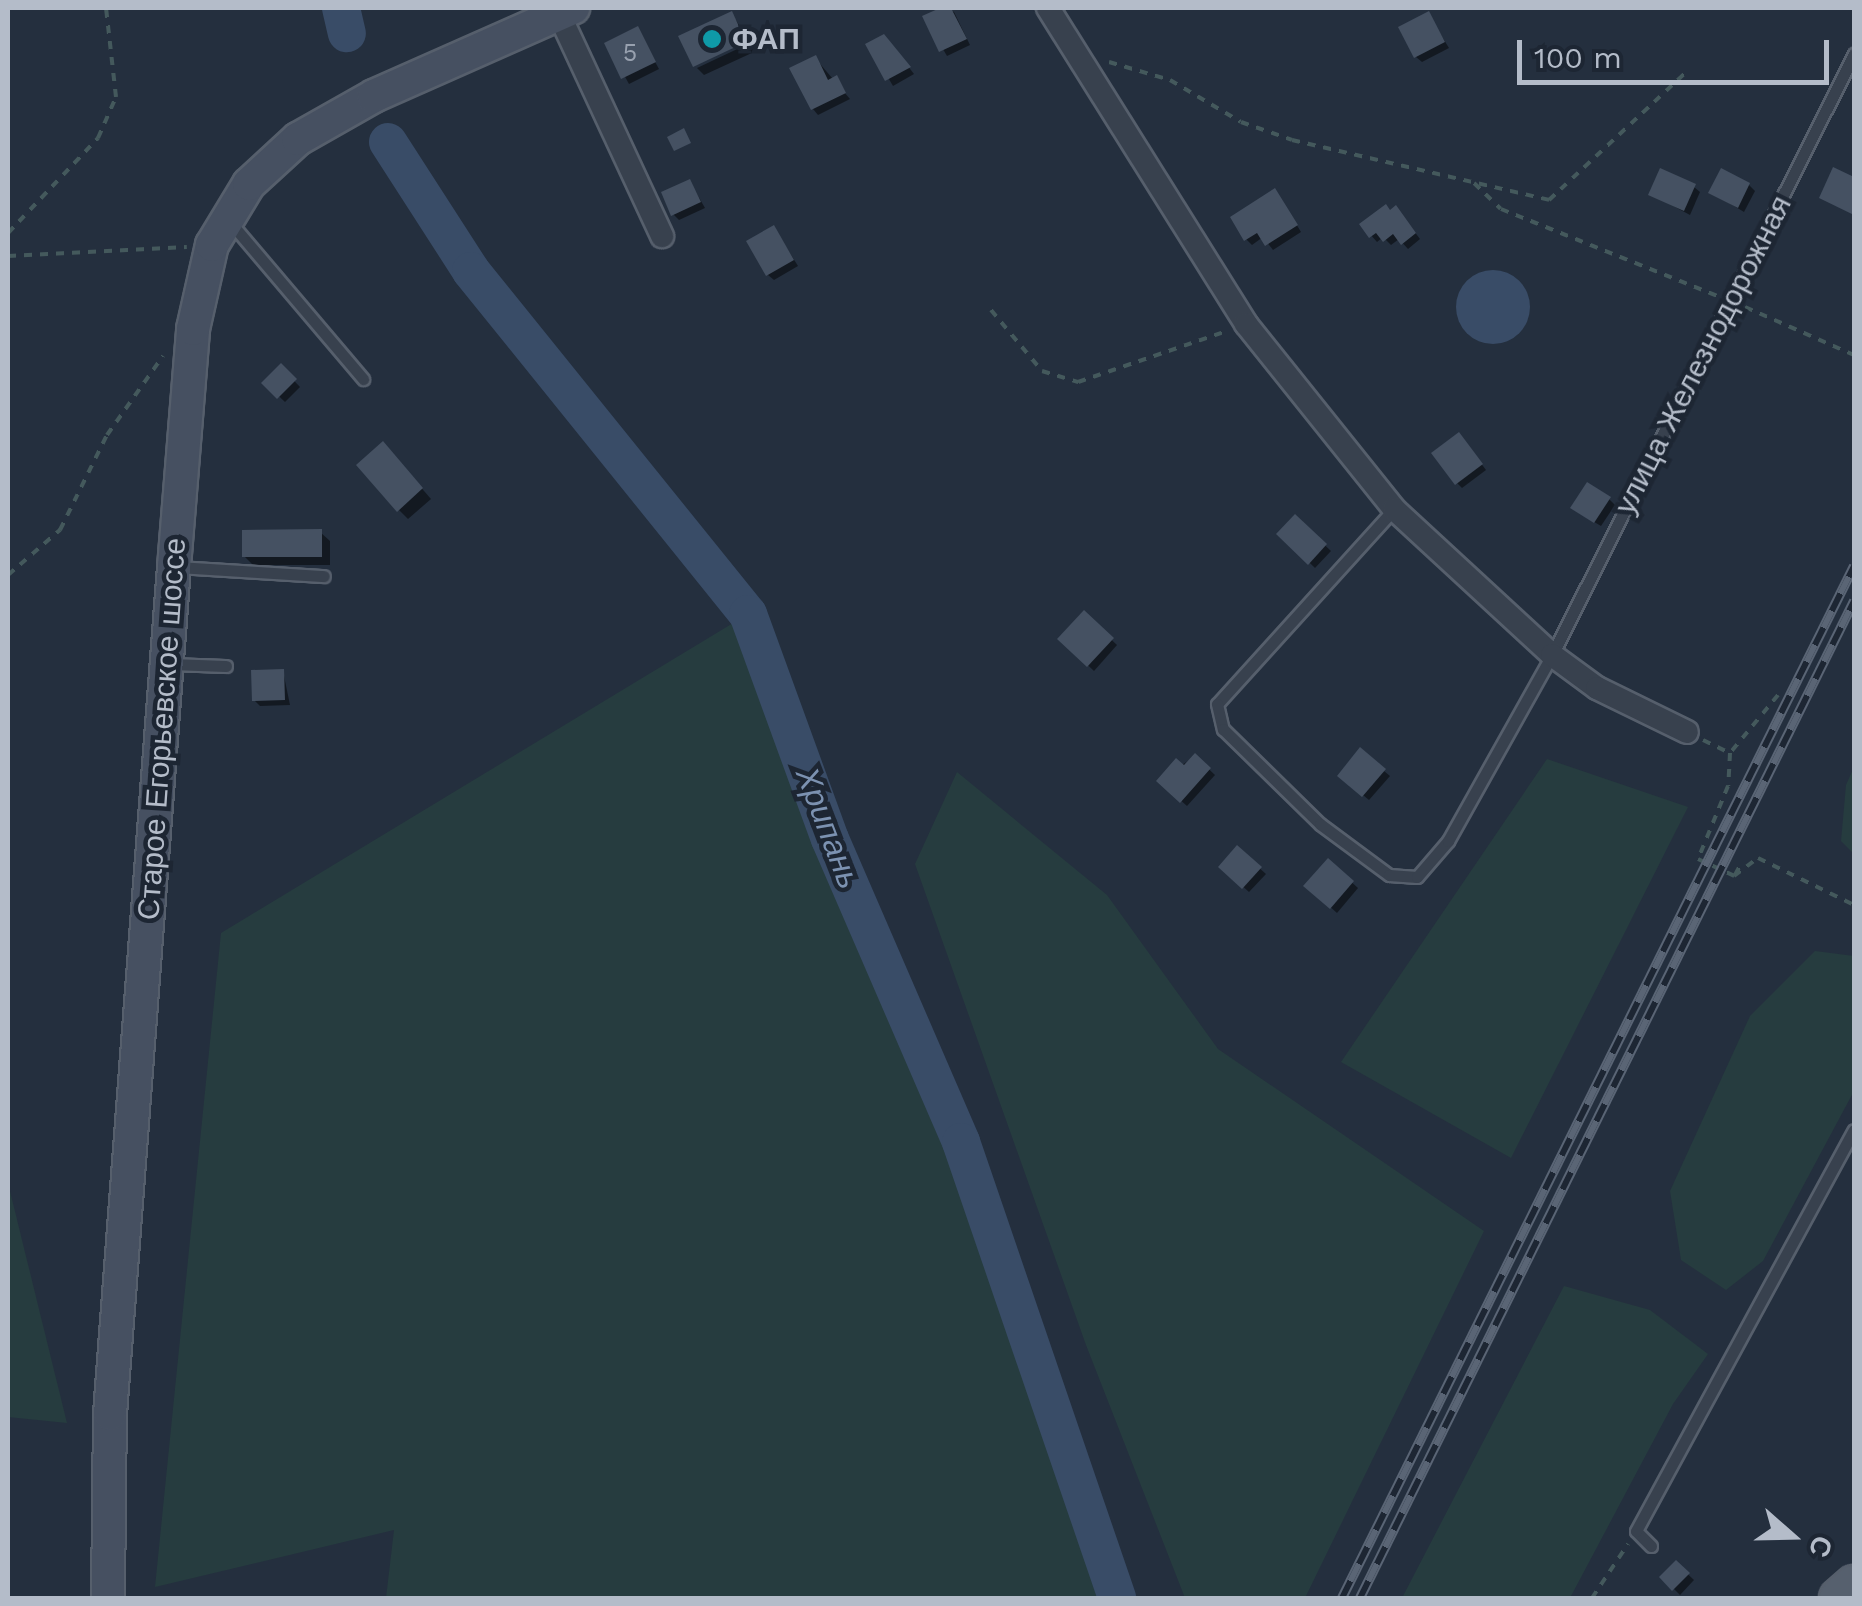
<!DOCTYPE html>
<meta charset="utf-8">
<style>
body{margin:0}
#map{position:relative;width:1862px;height:1606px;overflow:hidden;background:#242f3e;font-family:"Work Sans",sans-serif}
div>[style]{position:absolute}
.green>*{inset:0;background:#263c3f}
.water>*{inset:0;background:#394c67}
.round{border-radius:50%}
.shadow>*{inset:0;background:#0007}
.river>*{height:38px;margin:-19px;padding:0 19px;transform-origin:19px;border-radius:19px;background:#394c67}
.building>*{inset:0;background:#455162}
.path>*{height:4px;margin-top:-2px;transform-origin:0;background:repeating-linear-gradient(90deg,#44595c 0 8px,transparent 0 16px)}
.roads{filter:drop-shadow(2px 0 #565f6c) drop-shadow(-2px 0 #565f6c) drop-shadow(0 2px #565f6c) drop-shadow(0 -2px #565f6c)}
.lane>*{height:11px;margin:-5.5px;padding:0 5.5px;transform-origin:5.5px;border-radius:5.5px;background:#38414e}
.street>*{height:22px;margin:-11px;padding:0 11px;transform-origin:11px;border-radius:11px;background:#38414e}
.secondary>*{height:32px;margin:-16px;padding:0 16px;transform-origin:16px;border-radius:16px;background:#465061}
.primary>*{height:38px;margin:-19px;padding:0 19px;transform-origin:19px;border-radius:19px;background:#56606e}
.rail>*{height:10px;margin-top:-5px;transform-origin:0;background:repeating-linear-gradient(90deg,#1d2633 0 19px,#5a6575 0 38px);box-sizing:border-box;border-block:2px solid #5a6575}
.dots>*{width:28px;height:28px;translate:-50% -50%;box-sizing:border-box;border:5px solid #1d2633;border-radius:50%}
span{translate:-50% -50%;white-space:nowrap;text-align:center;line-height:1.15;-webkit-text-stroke:9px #1d2633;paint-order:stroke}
.number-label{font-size:25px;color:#98a1af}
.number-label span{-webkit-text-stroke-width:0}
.poi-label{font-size:30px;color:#b4bcc9;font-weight:700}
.left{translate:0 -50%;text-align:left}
.street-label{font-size:30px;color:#b4bcc9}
.water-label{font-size:32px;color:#7c92b1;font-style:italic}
.frame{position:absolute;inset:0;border:10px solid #b4bcc9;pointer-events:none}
.north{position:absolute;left:1742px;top:1486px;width:100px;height:100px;-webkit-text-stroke:8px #1d2633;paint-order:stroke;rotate:110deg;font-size:28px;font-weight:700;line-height:40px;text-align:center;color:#b4bcc9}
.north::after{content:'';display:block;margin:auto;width:35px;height:45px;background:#b4bcc9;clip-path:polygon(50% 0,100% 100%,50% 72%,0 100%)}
.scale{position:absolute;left:1517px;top:40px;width:312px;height:45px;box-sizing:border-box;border:5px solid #b4bcc9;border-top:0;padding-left:12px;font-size:30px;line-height:35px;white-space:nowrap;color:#b4bcc9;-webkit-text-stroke:8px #1d2633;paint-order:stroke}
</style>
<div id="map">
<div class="green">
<i style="clip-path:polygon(748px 614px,830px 839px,961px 1142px,1117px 1598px,386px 1598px,394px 1530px,155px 1587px,221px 933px)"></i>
<i style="clip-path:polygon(1547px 759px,1688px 807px,1511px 1158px,1341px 1062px)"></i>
<i style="clip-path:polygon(1854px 767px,1854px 854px,1841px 841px,1846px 785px)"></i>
<i style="clip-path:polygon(957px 772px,1107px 895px,1218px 1049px,1484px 1231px,1305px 1598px,1185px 1598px,1086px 1345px,915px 864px)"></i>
<i style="clip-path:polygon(1815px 951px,1854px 956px,1854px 1091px,1763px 1261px,1726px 1290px,1681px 1260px,1670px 1191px,1750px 1016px)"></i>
<i style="clip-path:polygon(8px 1183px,67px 1423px,8px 1417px)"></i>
<i style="clip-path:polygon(1564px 1286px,1650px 1310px,1708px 1354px,1673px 1404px,1570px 1598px,1402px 1598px)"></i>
</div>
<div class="water">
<i class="round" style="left:1456px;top:270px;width:74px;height:74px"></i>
</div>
<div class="shadow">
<i style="clip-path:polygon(945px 8px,954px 12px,970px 45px,947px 56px,925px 18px)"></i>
<i style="clip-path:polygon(732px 14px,748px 39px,695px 63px)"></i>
<i style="clip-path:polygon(1428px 14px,1449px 48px,1422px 62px,1416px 57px)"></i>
<i style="clip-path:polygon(637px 29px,659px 69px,629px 84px,607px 44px)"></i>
<i style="clip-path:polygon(750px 43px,754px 52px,704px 75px,697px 68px)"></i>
<i style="clip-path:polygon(890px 43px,914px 74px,893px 86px,869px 45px)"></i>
<i style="clip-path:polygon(815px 58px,850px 99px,818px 115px,813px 109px)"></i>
<i style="clip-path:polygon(690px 182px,705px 208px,679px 220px,673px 214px)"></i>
<i style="clip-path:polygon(1749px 185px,1755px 191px,1744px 212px,1711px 192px)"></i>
<i style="clip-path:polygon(1694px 187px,1700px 192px,1690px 215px,1651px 194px)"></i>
<i style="clip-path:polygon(1280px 197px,1301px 232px,1273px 250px,1263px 237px,1252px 245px,1246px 239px)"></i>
<i style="clip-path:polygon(1391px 213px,1401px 214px,1420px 239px,1408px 249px,1399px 239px,1391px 245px,1383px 237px,1377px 242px,1362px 225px)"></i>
<i style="clip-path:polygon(774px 228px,798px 266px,774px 280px,768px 275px)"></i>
<i style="clip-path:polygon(281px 367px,300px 387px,285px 402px,265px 383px)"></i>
<i style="clip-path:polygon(1464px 441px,1486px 470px,1462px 488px,1457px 483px)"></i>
<i style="clip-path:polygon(392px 454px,431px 499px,408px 519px,399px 510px)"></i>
<i style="clip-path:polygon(1609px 499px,1615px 505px,1601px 526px,1579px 513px)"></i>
<i style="clip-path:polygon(1295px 517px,1331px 551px,1315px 568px,1280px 534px)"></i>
<i style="clip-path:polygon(320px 532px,330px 541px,330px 565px,253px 565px,244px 556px)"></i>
<i style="clip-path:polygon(1084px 614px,1117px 645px,1094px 671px,1060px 639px)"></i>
<i style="clip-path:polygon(283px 671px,290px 705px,260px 706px,254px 700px)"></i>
<i style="clip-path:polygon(1195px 756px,1215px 775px,1187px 806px,1159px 781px)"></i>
<i style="clip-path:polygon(1384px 771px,1390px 776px,1369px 800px,1346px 781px)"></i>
<i style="clip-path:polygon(1238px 849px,1266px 874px,1249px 892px,1221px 867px)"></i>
<i style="clip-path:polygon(1328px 861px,1358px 888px,1337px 913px,1307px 886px)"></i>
<i style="clip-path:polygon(1676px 1563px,1694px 1580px,1680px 1595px,1662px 1577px)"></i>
</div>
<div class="river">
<i style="left:341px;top:8px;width:26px;rotate:77deg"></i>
<i style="left:388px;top:142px;width:153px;rotate:57.2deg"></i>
<i style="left:471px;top:271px;width:441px;rotate:51.1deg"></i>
<i style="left:748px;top:614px;width:239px;rotate:70deg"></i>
<i style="left:830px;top:839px;width:330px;rotate:66.6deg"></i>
<i style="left:961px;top:1142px;width:482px;rotate:71.1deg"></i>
</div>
<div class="building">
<i style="clip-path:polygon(940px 8px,951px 8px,967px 39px,939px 52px,922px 16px)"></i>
<i style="clip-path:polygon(732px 11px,746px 42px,693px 67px,678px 36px)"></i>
<i style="clip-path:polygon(1429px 11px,1445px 42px,1414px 58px,1398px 27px)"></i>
<i style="clip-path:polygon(638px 26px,656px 62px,621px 79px,604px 43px)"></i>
<i style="clip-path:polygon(884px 34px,911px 67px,885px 81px,865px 44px)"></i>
<i style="clip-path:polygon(816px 55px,828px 80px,837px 75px,846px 93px,811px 110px,789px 68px)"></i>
<i style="clip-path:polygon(684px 128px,691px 143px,674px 151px,667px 137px)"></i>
<i style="clip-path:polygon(1833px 167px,1854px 177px,1854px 215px,1819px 198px)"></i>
<i style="clip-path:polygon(1660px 168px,1696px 184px,1684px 211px,1648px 195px)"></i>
<i style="clip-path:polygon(1721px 168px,1750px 183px,1738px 208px,1708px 193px)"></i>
<i style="clip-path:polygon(690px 179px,701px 202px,671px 216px,661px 192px)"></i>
<i style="clip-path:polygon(1275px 188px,1298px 225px,1265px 246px,1257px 233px,1244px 241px,1230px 217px)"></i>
<i style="clip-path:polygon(1386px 204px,1390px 210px,1396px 205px,1416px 233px,1401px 245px,1393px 234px,1383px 242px,1376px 233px,1369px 238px,1359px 224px)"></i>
<i style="clip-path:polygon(774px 225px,794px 260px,766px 276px,746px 241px)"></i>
<i style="clip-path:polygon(281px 363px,297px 379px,277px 399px,261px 383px)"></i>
<i style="clip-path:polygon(1459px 432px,1483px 464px,1455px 485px,1431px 453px)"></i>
<i style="clip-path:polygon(383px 441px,423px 488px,397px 512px,356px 465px)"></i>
<i style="clip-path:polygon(1587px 482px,1611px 497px,1594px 523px,1570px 508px)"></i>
<i style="clip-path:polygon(1295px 514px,1327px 544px,1308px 565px,1276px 534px)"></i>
<i style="clip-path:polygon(322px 529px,322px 557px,242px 557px,242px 530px)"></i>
<i style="clip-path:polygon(1084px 610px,1114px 638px,1087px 667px,1057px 639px)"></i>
<i style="clip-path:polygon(284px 669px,285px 700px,252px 701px,251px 670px)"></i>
<i style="clip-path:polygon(1360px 747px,1386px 769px,1362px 797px,1337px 776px)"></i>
<i style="clip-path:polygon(1195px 753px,1211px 768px,1180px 803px,1156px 781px,1176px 758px,1184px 765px)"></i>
<i style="clip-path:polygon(1237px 845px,1262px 867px,1242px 889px,1218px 867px)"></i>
<i style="clip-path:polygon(1328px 858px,1354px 881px,1330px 909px,1303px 886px)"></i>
<i style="clip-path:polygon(1676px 1560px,1690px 1573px,1672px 1591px,1659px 1577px)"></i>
</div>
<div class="path">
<i style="left:1109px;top:62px;width:64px;rotate:16.4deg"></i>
<i style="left:1170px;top:80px;width:82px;rotate:30.6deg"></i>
<i style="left:1241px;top:122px;width:54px;rotate:19.4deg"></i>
<i style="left:1292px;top:140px;width:264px;rotate:13.1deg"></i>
<i style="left:1549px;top:200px;width:186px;rotate:-43deg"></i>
<i style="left:1474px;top:183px;width:37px;rotate:44deg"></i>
<i style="left:1501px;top:209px;width:233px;rotate:21.9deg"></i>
<i style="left:8px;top:233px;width:131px;rotate:-46.5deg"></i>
<i style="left:98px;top:138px;width:45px;rotate:-66.3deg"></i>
<i style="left:116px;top:97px;width:90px;rotate:-96.4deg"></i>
<i style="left:8px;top:256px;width:179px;rotate:-2.9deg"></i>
<i style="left:1745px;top:307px;width:119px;rotate:23.8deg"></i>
<i style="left:991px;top:310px;width:80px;rotate:50.1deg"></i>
<i style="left:1042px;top:371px;width:38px;rotate:17deg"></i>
<i style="left:1078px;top:382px;width:157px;rotate:-18.9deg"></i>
<i style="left:8px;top:575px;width:69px;rotate:-40.9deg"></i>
<i style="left:60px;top:530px;width:106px;rotate:-63.7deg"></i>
<i style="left:107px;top:435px;width:97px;rotate:-54.7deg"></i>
<i style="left:1778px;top:695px;width:75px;rotate:129.6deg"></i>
<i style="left:1730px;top:753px;width:33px;rotate:93deg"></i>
<i style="left:1728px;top:786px;width:79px;rotate:112.3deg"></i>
<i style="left:1698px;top:859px;width:40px;rotate:25deg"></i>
<i style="left:1734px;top:876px;width:30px;rotate:-37deg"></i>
<i style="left:1758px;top:858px;width:107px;rotate:26.1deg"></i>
<i style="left:1703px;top:740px;width:30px;rotate:26deg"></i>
<i style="left:1735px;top:875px;width:15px;rotate:-62deg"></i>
<i style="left:1592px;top:1598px;width:65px;rotate:-56.3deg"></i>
</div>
<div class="roads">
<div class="lane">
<i style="left:230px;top:222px;width:206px;rotate:49.7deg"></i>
<i style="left:1394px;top:509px;width:263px;rotate:132.2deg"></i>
<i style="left:1217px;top:704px;width:26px;rotate:77deg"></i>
<i style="left:1223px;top:729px;width:136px;rotate:44.4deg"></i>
<i style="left:1320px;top:824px;width:86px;rotate:36.5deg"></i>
<i style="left:1389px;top:875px;width:28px;rotate:4deg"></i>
<i style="left:1417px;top:877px;width:48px;rotate:-49.3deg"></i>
<i style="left:1448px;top:841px;width:213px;rotate:-60.8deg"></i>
<i style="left:1552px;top:655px;width:673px;rotate:-63.32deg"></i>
<i style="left:179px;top:567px;width:145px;rotate:3.6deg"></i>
<i style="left:170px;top:664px;width:56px;rotate:2deg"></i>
<i style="left:1651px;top:1546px;width:21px;rotate:-135deg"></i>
<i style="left:1636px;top:1531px;width:456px;rotate:-61.5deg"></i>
</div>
<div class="street">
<i style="left:1048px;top:8px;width:373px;rotate:57.9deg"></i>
<i style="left:1246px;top:324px;width:237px;rotate:51.3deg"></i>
<i style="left:1394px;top:509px;width:215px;rotate:42.7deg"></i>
<i style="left:1552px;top:655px;width:56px;rotate:36.3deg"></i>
<i style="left:1597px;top:688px;width:100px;rotate:26.1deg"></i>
<i style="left:559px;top:14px;width:245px;rotate:65.1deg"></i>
</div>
<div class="secondary">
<i style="left:108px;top:1598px;width:184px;rotate:-89.4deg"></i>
<i style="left:110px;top:1414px;width:849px;rotate:-85.68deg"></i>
<i style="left:174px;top:567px;width:239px;rotate:-85.4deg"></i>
<i style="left:193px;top:329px;width:86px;rotate:-77.3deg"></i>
<i style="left:212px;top:245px;width:71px;rotate:-58.8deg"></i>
<i style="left:249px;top:184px;width:67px;rotate:-42.6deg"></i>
<i style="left:298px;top:139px;width:87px;rotate:-29.5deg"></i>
<i style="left:374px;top:96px;width:218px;rotate:-23.9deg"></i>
</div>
<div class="primary">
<i style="left:1839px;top:1598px;width:20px;rotate:-41deg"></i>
</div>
</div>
<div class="rail">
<i style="left:1342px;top:1598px;width:1152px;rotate:-63.61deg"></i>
<i style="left:1360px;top:1598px;width:1113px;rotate:-63.64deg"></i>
</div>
<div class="dots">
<i style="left:712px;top:39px;background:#0f9aa8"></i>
</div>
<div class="number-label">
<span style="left:630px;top:53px">5</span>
</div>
<div class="poi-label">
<span class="left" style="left:732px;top:39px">ФАП</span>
</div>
<div class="street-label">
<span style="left:1703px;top:355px;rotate:-63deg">улица Железнодорожная</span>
<span style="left:162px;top:729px;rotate:-86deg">Старое Егорьевское шоссе</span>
</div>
<div class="water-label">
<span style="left:828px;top:828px;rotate:69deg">Хрипань</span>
</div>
<div class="frame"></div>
<div class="north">С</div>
<div class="scale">100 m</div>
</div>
